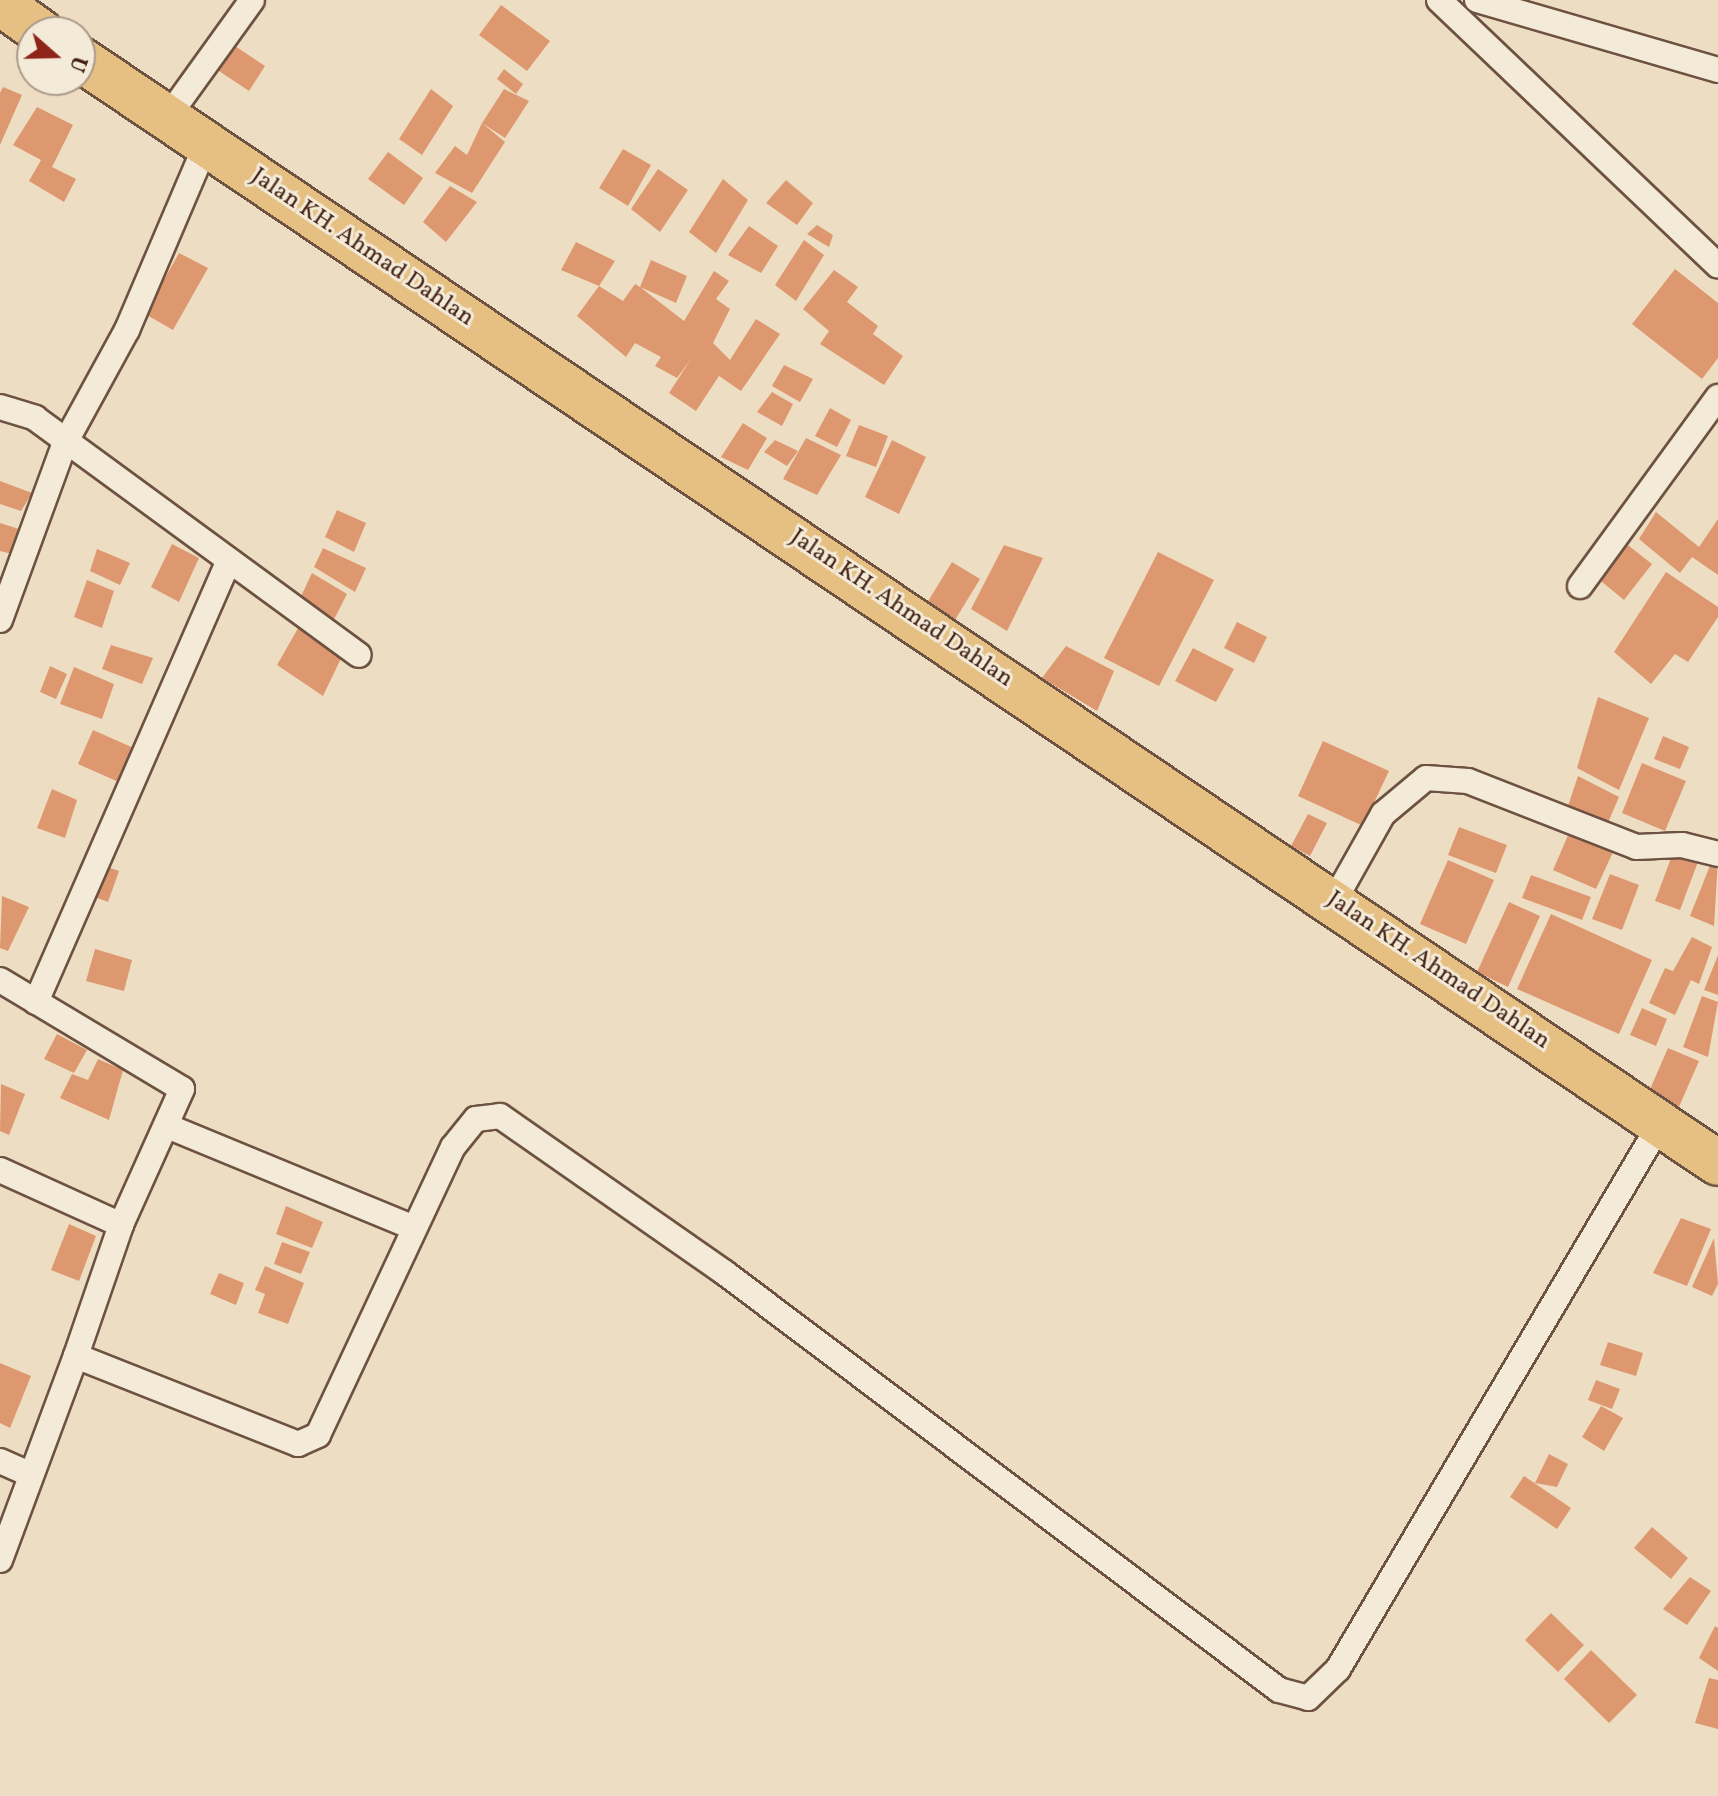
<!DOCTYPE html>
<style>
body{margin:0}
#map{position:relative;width:1718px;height:1796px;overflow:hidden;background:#eddec3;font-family:Vollkorn,serif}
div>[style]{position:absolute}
.building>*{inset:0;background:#de9870}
.roads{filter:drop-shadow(2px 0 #6e5241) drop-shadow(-2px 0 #6e5241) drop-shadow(0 2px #6e5241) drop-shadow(0 -2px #6e5241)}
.street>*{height:24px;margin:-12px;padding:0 12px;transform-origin:12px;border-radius:12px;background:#f3ead8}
.highway>*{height:44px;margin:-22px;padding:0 22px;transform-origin:22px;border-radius:22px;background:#e6bf82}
span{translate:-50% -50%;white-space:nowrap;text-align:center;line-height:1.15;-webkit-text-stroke:6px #f3ead8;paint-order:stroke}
.street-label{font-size:24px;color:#442316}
.north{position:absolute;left:16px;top:16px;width:80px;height:80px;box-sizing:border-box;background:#f3ead8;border:2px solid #ad9a8a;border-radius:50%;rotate:110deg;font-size:22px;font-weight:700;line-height:32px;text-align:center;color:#442316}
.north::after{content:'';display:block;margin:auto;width:28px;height:36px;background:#8f2418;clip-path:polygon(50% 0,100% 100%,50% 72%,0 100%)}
</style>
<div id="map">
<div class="building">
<i style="clip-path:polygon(501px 5px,550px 41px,527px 71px,479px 35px)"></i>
<i style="clip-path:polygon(232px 44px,265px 66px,249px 91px,213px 67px)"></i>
<i style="clip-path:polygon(504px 69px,523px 84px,516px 94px,497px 79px)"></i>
<i style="clip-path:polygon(3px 87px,22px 95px,0 145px,0 93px)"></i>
<i style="clip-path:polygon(431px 89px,453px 106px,422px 155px,399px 139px)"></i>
<i style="clip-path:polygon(504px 89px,529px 101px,505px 138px,482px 123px,505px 142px,472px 193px,435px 173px,455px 146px,467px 155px,482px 123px)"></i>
<i style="clip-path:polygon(37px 107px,73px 125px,52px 167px,76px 179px,64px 202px,29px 181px,41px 160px,13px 145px)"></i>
<i style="clip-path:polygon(623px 149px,651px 165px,628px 206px,599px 188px)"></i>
<i style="clip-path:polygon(388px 152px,423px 178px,404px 205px,368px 179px)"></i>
<i style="clip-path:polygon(658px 169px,688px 190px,660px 232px,631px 209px)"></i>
<i style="clip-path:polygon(723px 179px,748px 200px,716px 253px,689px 232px)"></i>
<i style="clip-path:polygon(786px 180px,813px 203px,797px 225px,766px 203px)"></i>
<i style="clip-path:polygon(450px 186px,477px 202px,446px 242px,423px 222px)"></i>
<i style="clip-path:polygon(817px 225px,833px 235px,829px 247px,807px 234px)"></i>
<i style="clip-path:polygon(749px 226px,778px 246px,761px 273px,728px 255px)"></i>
<i style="clip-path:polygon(804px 240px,824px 255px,796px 301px,775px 285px)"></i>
<i style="clip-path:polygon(576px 242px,615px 261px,599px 286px,623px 301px,635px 284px,640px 287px,651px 260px,687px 276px,676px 303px,640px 287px,684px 321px,714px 271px,729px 281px,716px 299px,730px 309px,713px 343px,730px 360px,756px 319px,780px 334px,741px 391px,719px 376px,696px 411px,669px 393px,691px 359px,677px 378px,655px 366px,661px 357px,635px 343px,626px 357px,577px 316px,599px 286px,561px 270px)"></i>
<i style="clip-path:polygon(179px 253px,208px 268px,173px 330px,145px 314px)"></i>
<i style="clip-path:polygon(1675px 269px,1718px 303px,1718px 358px,1702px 379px,1632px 324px)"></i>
<i style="clip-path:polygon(834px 270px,858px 287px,847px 302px,878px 326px,873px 334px,903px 356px,884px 385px,820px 344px,829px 331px,803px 309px)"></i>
<i style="clip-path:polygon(784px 365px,813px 379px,800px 402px,772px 386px)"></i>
<i style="clip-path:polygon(772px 392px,793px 404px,782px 426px,757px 412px)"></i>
<i style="clip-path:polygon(830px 408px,851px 420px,837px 447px,815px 436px)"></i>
<i style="clip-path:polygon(743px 423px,767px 438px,748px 470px,721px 457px)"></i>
<i style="clip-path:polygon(859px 425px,888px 436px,876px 467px,846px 456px)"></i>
<i style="clip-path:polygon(806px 438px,841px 455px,817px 495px,783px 479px)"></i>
<i style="clip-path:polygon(775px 440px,798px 451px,787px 466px,764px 452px)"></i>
<i style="clip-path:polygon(892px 440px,926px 457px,899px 514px,865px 497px)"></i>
<i style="clip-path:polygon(0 481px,32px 493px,21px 511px,0 504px)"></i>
<i style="clip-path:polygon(337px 510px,366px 523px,354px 552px,325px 537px)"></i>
<i style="clip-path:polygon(1656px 512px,1699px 547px,1718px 519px,1718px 575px,1692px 557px,1680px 573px,1639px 539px)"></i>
<i style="clip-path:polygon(0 523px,19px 529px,12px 554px,0 551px)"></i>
<i style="clip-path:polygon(1624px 542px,1652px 564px,1624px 600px,1596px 577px)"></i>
<i style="clip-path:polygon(172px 544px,199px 558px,179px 602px,151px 587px)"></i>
<i style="clip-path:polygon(1004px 545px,1043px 558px,1007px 631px,971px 609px)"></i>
<i style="clip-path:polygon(323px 548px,366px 568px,355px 592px,314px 567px)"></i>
<i style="clip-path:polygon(97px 549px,130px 563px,120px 585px,90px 571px)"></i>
<i style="clip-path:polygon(1158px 552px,1214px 580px,1159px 686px,1104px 658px)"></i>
<i style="clip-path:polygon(952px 562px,980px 579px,955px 620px,927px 603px)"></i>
<i style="clip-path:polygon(1666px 572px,1718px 607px,1718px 617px,1688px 662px,1675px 654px,1651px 684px,1614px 652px)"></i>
<i style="clip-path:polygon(312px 573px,347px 594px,328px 631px,296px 607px)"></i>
<i style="clip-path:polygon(87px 580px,114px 591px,102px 628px,74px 617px)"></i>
<i style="clip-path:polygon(1237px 622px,1267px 637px,1254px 663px,1224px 648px)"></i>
<i style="clip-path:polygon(301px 623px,346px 648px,323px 696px,277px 665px)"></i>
<i style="clip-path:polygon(111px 645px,153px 658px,142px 684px,102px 669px)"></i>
<i style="clip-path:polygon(1066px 646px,1114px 671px,1097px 711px,1042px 678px)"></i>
<i style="clip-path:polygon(1193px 648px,1234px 669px,1216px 702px,1175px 681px)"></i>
<i style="clip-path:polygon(50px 666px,67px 674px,56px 699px,40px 692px)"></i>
<i style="clip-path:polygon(74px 667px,114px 684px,102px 719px,60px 704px)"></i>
<i style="clip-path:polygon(1598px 697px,1649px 718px,1619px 790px,1577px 768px)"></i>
<i style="clip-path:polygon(93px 730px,136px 749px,121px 783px,78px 764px)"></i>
<i style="clip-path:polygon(1663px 736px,1689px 747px,1680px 769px,1654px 759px)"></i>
<i style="clip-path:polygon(1323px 741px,1389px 771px,1363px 826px,1298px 796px)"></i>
<i style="clip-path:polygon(1642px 763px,1686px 781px,1665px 831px,1622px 813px)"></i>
<i style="clip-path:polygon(1578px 776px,1619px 797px,1603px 834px,1566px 812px)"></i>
<i style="clip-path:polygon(52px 789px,77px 800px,65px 838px,37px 828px)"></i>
<i style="clip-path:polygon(1308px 814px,1327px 823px,1310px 856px,1291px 846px)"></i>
<i style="clip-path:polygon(1459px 827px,1507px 845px,1496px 873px,1448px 855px)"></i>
<i style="clip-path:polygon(1569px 833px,1613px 852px,1596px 889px,1553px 870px)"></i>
<i style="clip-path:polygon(1674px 850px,1699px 859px,1680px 910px,1655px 901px)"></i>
<i style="clip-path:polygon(1713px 858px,1718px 860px,1714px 926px,1690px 916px)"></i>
<i style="clip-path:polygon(1448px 860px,1494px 880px,1466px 944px,1420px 924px)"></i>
<i style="clip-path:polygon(102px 865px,119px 871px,108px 902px,92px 896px)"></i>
<i style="clip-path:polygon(1610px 874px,1639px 885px,1622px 930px,1592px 919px)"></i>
<i style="clip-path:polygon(1531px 875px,1591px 897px,1582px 920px,1522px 898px)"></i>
<i style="clip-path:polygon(2px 896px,29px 907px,8px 951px,0 948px)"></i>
<i style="clip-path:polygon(1509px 902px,1540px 916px,1508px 987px,1477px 972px)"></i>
<i style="clip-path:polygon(1551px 914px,1652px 960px,1619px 1034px,1517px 989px)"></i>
<i style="clip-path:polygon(1692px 937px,1712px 947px,1699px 984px,1691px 980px,1675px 1015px,1649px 1003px,1665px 968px,1673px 971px)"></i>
<i style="clip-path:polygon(95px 949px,132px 960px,124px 991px,86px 981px)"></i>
<i style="clip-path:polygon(1718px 955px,1718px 995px,1704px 990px)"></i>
<i style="clip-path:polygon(1702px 996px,1718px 1002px,1708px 1057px,1683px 1047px)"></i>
<i style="clip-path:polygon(1642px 1008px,1667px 1019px,1656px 1046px,1630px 1035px)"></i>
<i style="clip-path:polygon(57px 1034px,87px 1050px,74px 1073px,44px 1059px)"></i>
<i style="clip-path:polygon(1668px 1048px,1699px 1061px,1675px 1116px,1644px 1103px)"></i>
<i style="clip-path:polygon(98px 1059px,123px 1070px,109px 1120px,60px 1098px,72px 1074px,88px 1080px)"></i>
<i style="clip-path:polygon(1px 1084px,25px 1094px,9px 1135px,0 1131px)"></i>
<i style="clip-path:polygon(286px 1206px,323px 1222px,312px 1248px,276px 1234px)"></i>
<i style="clip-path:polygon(1681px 1218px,1711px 1229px,1687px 1286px,1653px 1273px)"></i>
<i style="clip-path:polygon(69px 1224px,96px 1236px,79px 1281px,51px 1270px)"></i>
<i style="clip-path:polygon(1714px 1238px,1718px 1284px,1712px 1296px,1692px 1287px)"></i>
<i style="clip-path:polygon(282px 1242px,310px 1252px,301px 1274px,274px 1264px)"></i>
<i style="clip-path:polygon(265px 1266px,304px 1283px,288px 1324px,258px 1313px,265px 1294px,255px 1290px)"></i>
<i style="clip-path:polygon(219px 1273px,244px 1283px,236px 1305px,210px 1294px)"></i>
<i style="clip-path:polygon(1608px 1342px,1643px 1353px,1636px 1376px,1600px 1365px)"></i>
<i style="clip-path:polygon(0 1363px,31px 1376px,10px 1428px,0 1423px)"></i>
<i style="clip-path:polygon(1596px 1380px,1620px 1389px,1612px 1409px,1588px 1400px)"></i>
<i style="clip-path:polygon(1601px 1406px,1623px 1418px,1604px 1451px,1582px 1437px)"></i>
<i style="clip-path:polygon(1549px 1454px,1568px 1464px,1557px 1487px,1535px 1483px)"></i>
<i style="clip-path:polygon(1524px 1476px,1571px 1508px,1557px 1529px,1510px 1497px)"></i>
<i style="clip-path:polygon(1652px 1527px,1688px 1558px,1671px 1579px,1634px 1548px)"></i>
<i style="clip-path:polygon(1690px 1577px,1711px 1591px,1687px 1625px,1663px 1609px)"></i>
<i style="clip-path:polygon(1551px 1613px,1584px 1645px,1558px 1672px,1525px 1640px)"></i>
<i style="clip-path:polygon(1715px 1626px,1718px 1628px,1718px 1671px,1699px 1658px)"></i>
<i style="clip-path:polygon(1591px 1650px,1637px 1695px,1609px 1723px,1564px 1679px)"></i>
<i style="clip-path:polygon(1709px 1678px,1718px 1680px,1718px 1729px,1695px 1723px)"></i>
</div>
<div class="roads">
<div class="street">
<i style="left:1439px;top:0;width:385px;rotate:43.6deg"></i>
<i style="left:1477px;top:0;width:251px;rotate:16.2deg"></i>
<i style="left:167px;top:118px;width:145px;rotate:-54.2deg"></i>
<i style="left:0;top:407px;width:37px;rotate:17deg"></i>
<i style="left:35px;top:418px;width:401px;rotate:36.2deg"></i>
<i style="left:1580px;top:586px;width:234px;rotate:-53.9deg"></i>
<i style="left:0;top:620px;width:186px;rotate:-69.9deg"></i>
<i style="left:64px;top:445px;width:131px;rotate:-61.3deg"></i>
<i style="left:127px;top:330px;width:201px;rotate:-66.9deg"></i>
<i style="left:1334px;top:901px;width:100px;rotate:-60.6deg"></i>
<i style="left:1383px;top:814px;width:56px;rotate:-39.9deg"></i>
<i style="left:1426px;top:778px;width:42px;rotate:4.1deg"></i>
<i style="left:1468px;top:781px;width:180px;rotate:21.4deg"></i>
<i style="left:1636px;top:847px;width:46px;rotate:-2.5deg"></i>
<i style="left:1682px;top:845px;width:37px;rotate:14deg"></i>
<i style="left:0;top:980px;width:212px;rotate:30.9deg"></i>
<i style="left:182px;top:1089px;width:149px;rotate:114.2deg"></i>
<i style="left:121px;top:1225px;width:139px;rotate:109deg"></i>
<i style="left:36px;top:1002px;width:480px;rotate:-66.4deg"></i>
<i style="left:167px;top:1126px;width:267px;rotate:22.4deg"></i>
<i style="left:0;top:1170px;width:133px;rotate:24.4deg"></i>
<i style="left:0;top:1461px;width:34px;rotate:24deg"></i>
<i style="left:0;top:1560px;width:218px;rotate:-69.6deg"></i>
<i style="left:76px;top:1356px;width:239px;rotate:21.6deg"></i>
<i style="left:298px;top:1444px;width:22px;rotate:-24deg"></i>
<i style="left:318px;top:1435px;width:318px;rotate:-64.9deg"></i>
<i style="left:453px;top:1147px;width:36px;rotate:-51deg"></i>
<i style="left:476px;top:1119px;width:24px;rotate:-7deg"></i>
<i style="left:500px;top:1116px;width:274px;rotate:34.9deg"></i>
<i style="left:725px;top:1273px;width:693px;rotate:36.97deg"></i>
<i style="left:1279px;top:1690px;width:30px;rotate:15deg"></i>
<i style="left:1308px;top:1698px;width:42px;rotate:-44deg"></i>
<i style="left:1338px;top:1669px;width:633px;rotate:-59.42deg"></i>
</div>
<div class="highway">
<i style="left:0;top:3px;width:50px;rotate:35.3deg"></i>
<i style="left:80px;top:59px;width:1975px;rotate:33.98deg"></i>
</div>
</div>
<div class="street-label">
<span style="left:362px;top:248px;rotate:34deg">Jalan KH. Ahmad Dahlan</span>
<span style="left:901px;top:609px;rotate:34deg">Jalan KH. Ahmad Dahlan</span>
<span style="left:1438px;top:971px;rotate:34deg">Jalan KH. Ahmad Dahlan</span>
</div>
<div class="north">U</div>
</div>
